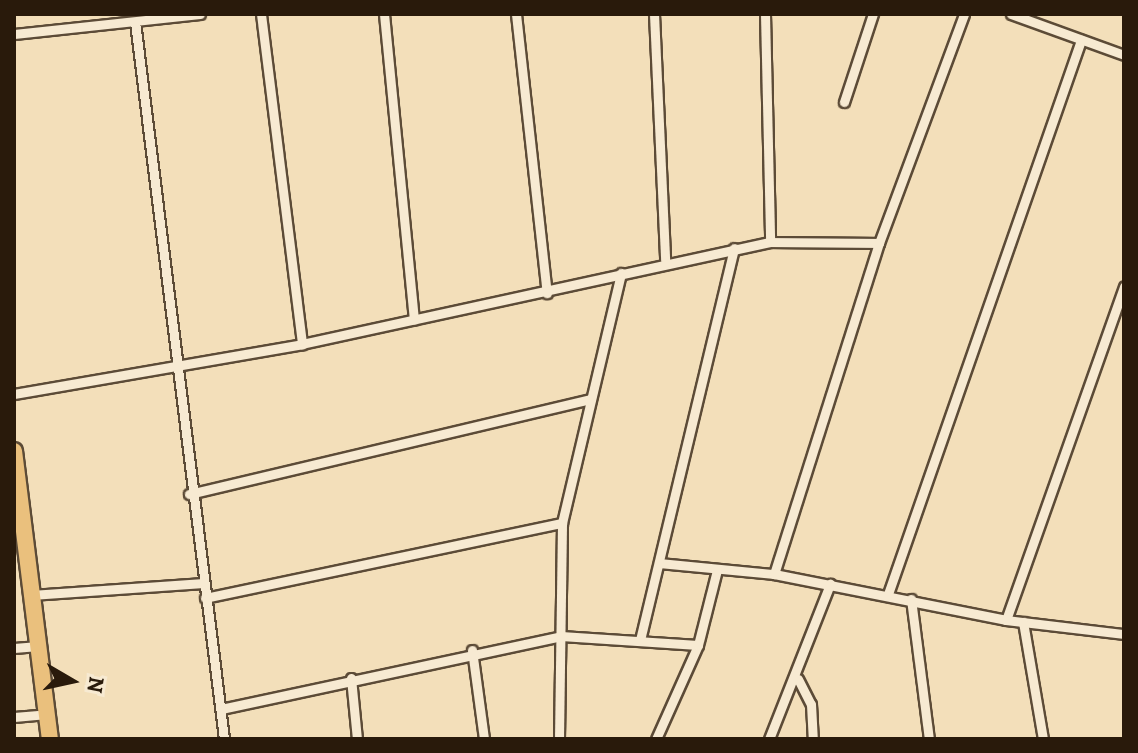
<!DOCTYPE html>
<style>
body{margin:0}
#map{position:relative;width:1138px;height:753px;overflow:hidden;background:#f3dfba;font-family:Alegreya,serif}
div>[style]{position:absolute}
.roads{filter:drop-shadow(2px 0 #5c4b37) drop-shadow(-2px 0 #5c4b37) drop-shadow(0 2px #5c4b37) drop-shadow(0 -2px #5c4b37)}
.minor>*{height:9px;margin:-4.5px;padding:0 4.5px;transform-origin:4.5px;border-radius:4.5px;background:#f7ead2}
.trunk>*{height:16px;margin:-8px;padding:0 8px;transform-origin:8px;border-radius:8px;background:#eac07d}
span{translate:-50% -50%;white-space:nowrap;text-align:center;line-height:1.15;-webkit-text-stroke:6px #f7ead2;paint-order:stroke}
.frame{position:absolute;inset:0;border:16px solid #291a0b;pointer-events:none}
.north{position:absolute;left:32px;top:641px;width:80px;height:80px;-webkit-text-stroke:6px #f7ead2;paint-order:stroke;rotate:99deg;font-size:22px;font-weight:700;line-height:32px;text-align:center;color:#291a0b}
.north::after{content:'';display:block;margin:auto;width:28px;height:36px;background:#291a0b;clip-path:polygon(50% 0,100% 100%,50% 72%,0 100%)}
</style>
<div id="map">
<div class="roads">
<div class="minor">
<i style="left:261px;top:14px;width:333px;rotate:82.9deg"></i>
<i style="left:384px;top:14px;width:307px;rotate:84.4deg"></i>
<i style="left:516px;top:14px;width:281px;rotate:83.7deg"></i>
<i style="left:654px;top:14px;width:246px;rotate:87.4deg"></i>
<i style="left:765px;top:14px;width:228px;rotate:88.7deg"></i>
<i style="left:1011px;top:14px;width:120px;rotate:19.9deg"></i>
<i style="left:135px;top:22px;width:723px;rotate:82.92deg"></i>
<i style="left:14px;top:34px;width:187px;rotate:-6.1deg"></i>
<i style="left:844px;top:102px;width:93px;rotate:-71.8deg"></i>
<i style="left:14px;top:394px;width:292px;rotate:-9.8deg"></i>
<i style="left:302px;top:344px;width:479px;rotate:-12.3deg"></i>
<i style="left:770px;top:242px;width:109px;rotate:0.5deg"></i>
<i style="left:189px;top:494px;width:412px;rotate:-13.3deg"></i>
<i style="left:659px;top:563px;width:116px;rotate:5.5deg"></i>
<i style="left:774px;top:574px;width:237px;rotate:11.2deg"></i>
<i style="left:1006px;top:620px;width:119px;rotate:6.8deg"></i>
<i style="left:774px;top:574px;width:347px;rotate:-72.4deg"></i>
<i style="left:879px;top:243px;width:244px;rotate:-69.6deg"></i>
<i style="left:888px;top:594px;width:587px;rotate:-70.79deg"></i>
<i style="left:32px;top:595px;width:171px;rotate:-4deg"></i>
<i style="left:205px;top:598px;width:365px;rotate:-11.9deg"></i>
<i style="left:911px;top:599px;width:141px;rotate:82.7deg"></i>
<i style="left:1006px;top:620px;width:354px;rotate:-70.5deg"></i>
<i style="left:1023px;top:622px;width:119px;rotate:80.3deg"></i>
<i style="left:640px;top:640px;width:403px;rotate:-76.5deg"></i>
<i style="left:14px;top:648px;width:24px;rotate:-5deg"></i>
<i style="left:472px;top:650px;width:90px;rotate:82.3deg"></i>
<i style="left:351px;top:678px;width:61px;rotate:84.4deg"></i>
<i style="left:798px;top:679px;width:28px;rotate:63deg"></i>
<i style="left:811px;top:704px;width:35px;rotate:87deg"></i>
<i style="left:221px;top:709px;width:348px;rotate:-12.1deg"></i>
<i style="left:561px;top:636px;width:137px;rotate:3.8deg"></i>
<i style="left:14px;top:717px;width:33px;rotate:-5deg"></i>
<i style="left:559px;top:739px;width:216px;rotate:-89.2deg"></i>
<i style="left:562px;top:523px;width:257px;rotate:-76.7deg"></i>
<i style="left:656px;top:739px;width:103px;rotate:-65.9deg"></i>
<i style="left:698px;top:645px;width:77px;rotate:-75.8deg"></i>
<i style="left:769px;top:739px;width:167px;rotate:-68.5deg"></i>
</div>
<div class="trunk">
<i style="left:14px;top:451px;width:290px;rotate:82.9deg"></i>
</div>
</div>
<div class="frame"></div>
<div class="north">N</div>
</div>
